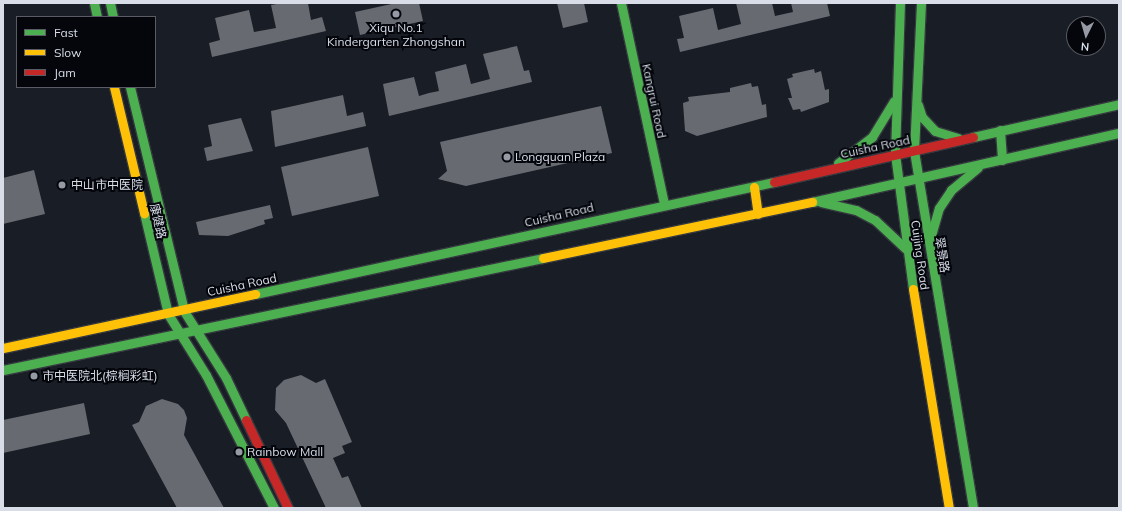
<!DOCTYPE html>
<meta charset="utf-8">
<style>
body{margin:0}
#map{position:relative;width:1122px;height:511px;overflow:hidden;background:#191d25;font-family:Mulish,"Noto Sans SC",sans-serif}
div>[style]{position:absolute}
.building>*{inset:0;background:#676a71}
.roads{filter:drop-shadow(1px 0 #35393f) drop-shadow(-1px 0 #35393f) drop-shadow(0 1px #35393f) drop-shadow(0 -1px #35393f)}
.fast>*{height:9px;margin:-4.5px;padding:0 4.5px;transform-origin:4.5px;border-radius:4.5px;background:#4caf50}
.slow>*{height:9px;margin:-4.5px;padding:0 4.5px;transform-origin:4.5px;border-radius:4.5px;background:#ffc107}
.jam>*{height:9px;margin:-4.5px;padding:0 4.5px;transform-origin:4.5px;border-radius:4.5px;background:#c62828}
.dots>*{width:11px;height:11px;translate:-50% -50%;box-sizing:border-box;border:2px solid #04060c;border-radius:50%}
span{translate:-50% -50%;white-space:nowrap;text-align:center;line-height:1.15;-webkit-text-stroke:4px #04060c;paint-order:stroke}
.poi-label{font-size:12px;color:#d8dde8}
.left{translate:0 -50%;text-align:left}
.street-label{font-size:12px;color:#d8dde8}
.frame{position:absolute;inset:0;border:4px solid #d8dde8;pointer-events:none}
.legend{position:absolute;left:16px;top:16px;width:140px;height:72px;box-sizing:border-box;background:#04060c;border:1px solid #595c64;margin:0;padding:5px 7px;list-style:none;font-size:12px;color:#d8dde8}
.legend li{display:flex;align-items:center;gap:8px;height:20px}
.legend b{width:20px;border:1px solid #595c64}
.north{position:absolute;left:1066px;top:16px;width:40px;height:40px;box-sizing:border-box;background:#04060c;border:1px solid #595c64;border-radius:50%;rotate:185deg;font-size:11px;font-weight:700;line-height:16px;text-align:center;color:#d8dde8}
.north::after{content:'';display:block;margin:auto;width:14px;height:18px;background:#959aa4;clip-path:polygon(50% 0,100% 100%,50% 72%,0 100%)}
</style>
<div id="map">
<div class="building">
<i style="clip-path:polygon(282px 3px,308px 3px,311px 20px,322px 17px,326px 31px,212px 57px,209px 43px,220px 40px,215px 18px,249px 10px,254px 32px,276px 28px,271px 5px)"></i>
<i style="clip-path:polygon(396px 3px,419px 3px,423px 21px,360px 35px,355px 12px)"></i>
<i style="clip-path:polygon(557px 3px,584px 3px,588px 22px,563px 28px)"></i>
<i style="clip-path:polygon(736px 3px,772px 3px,775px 16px,793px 12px,791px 3px,827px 3px,830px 16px,680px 52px,677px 39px,684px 38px,679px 16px,713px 8px,718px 30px,741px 24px)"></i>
<i style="clip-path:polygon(517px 46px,524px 71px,529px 70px,532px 82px,389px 116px,383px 84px,414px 77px,419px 96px,429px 93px,439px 91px,435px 72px,466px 64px,471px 84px,490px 79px,483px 54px)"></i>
<i style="clip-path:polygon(814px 69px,815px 73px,821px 71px,825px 90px,829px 89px,829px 102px,801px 112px,800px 109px,793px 110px,788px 98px,792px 98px,787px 79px,793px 77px,792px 74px)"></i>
<i style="clip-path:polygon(751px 83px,752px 87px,758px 86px,762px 105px,766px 104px,767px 117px,697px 136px,685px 131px,683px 103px,689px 101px,688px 97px,730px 92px,730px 88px)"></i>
<i style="clip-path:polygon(343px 95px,347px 116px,363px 112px,366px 126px,275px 147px,271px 111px)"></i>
<i style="clip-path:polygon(601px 106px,612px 153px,466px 186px,438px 179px,447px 171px,440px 142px)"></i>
<i style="clip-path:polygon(241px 118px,253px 151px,207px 161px,204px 148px,212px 146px,208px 125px)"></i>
<i style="clip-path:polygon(368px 147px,379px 196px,292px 216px,281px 167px)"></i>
<i style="clip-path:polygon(34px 170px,45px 214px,3px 224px,3px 178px)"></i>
<i style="clip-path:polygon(270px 205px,273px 218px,264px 220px,265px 224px,228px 236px,199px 235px,196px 222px)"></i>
<i style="clip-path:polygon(301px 375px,316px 383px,325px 379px,352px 442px,342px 446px,345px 453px,333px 458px,342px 478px,348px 476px,362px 508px,326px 508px,286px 423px,275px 410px,276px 388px,284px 380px)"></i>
<i style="clip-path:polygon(162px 399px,178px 404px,184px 410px,187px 418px,184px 435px,224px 508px,177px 508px,132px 425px,139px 422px,146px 406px)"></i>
<i style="clip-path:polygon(84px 403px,90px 434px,3px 453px,3px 420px)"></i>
</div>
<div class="roads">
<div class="fast">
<i style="left:94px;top:3px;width:14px;rotate:78deg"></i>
<i style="left:110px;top:3px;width:14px;rotate:78deg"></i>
<i style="left:621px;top:3px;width:206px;rotate:77.9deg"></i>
<i style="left:900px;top:3px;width:151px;rotate:91.9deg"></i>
<i style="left:895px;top:154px;width:136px;rotate:82.4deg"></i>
<i style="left:921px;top:3px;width:148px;rotate:92.7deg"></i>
<i style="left:914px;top:151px;width:362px;rotate:80.6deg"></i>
<i style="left:130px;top:87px;width:230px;rotate:76.4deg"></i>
<i style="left:184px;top:311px;width:79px;rotate:57.9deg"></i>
<i style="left:226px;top:378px;width:47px;rotate:64.5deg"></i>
<i style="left:918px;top:105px;width:13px;rotate:72deg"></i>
<i style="left:922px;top:117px;width:19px;rotate:47deg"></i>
<i style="left:935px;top:131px;width:24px;rotate:17deg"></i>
<i style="left:1000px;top:130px;width:30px;rotate:86deg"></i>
<i style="left:973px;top:137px;width:150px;rotate:-12.7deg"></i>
<i style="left:838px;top:163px;width:43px;rotate:-37.4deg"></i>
<i style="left:872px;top:137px;width:42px;rotate:-58.6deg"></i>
<i style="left:812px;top:202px;width:315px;rotate:-12.7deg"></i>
<i style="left:821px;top:202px;width:36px;rotate:13deg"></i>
<i style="left:856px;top:210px;width:21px;rotate:28deg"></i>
<i style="left:875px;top:220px;width:42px;rotate:43.1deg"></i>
<i style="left:144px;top:213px;width:104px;rotate:76.6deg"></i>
<i style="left:168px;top:314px;width:72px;rotate:58.1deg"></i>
<i style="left:206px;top:375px;width:149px;rotate:62.9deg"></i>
<i style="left:930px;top:239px;width:32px;rotate:-74deg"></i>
<i style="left:939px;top:208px;width:22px;rotate:-56deg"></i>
<i style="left:951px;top:190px;width:35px;rotate:-40deg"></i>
<i style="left:255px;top:294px;width:531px;rotate:-12.18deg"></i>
<i style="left:3px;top:370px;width:551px;rotate:-11.72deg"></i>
</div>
<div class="slow">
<i style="left:114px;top:87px;width:130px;rotate:76.6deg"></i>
<i style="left:754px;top:187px;width:27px;rotate:82deg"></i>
<i style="left:543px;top:258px;width:275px;rotate:-11.8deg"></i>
<i style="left:913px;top:289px;width:222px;rotate:80.7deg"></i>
<i style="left:3px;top:348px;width:258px;rotate:-12.1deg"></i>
</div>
<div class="jam">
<i style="left:774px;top:182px;width:204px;rotate:-12.7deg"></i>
<i style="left:246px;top:420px;width:98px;rotate:64.5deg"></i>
</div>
</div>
<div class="dots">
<i style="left:396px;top:14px;background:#959aa4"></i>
<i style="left:507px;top:157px;background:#959aa4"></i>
<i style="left:62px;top:185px;background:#959aa4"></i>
<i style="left:34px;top:376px;background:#959aa4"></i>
<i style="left:239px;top:452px;background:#959aa4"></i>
</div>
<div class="poi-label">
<span style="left:396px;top:35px">Xiqu No.1<br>Kindergarten Zhongshan</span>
<span class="left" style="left:515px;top:157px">Longquan Plaza</span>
<span class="left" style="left:71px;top:185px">中山市中医院</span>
<span class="left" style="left:42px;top:376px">市中医院北(棕榈彩虹)</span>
<span class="left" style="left:247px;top:452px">Rainbow Mall</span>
</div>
<div class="street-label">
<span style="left:654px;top:101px;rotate:78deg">Kangrui Road</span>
<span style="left:875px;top:147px;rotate:-12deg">Cuisha Road</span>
<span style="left:559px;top:215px;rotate:-13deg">Cuisha Road</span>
<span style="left:158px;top:221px;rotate:77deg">康健路</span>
<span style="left:920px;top:255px;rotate:82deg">Cuijing Road</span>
<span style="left:942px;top:255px;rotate:81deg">翠景路</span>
<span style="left:242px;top:285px;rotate:-12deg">Cuisha Road</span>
</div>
<div class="frame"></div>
<ul class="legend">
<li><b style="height:5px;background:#4caf50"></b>Fast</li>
<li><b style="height:5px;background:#ffc107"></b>Slow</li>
<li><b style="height:5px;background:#c62828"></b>Jam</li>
</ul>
<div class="north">N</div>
</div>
